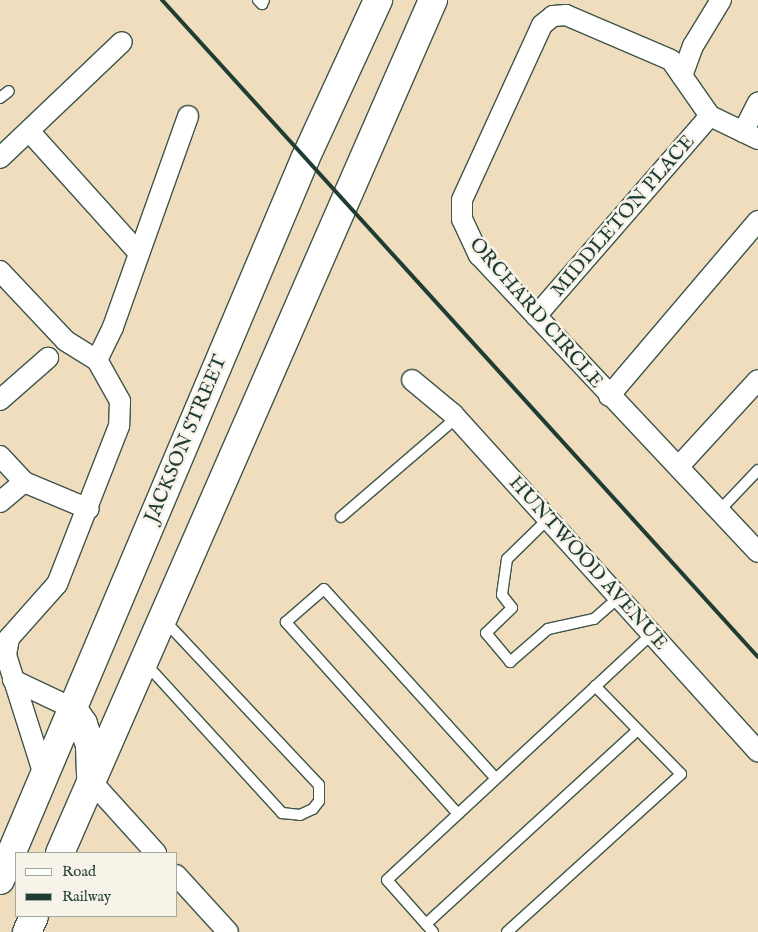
<!DOCTYPE html>
<style>
body{margin:0}
#map{position:relative;width:758px;height:932px;overflow:hidden;background:#f0ddbe;font-family:"IM FELL English",serif}
div>[style]{position:absolute}
.roads{filter:drop-shadow(1px 0 #3e5549) drop-shadow(-1px 0 #3e5549) drop-shadow(0 1px #3e5549) drop-shadow(0 -1px #3e5549)}
.service>*{height:10px;margin:-5px;padding:0 5px;transform-origin:5px;border-radius:5px;background:#fff}
.minor>*{height:20px;margin:-10px;padding:0 10px;transform-origin:10px;border-radius:10px;background:#fff}
.primary>*{height:28px;margin:-14px;padding:0 14px;transform-origin:14px;border-radius:14px;background:#fff}
.rail>*{height:4px;margin:-2px;padding:0 2px;transform-origin:2px;border-radius:2px;background:#1f3d34}
span{translate:-50% -50%;white-space:nowrap;text-align:center;line-height:1.15;-webkit-text-stroke:5px #f7f3e8;paint-order:stroke}
.street-label{font-size:20px;color:#1f3d34}
.legend{position:absolute;left:15px;top:852px;width:162px;height:65px;box-sizing:border-box;background:#f7f3e8;border:1px solid #a1aaa0;margin:0;padding:6px 9px;list-style:none;font-size:15px;color:#1f3d34}
.legend li{display:flex;align-items:center;gap:10px;height:25px}
.legend b{width:25px;border:1px solid #a1aaa0}
</style>
<div id="map">
<div class="roads">
<div class="service">
<i style="left:258px;top:0;width:6px;rotate:45deg"></i>
<i style="left:262px;top:4px;width:4px;rotate:-63deg"></i>
<i style="left:0;top:98px;width:11px;rotate:-38deg"></i>
<i style="left:720px;top:510px;width:55px;rotate:-46.5deg"></i>
<i style="left:341px;top:517px;width:152px;rotate:-40.7deg"></i>
<i style="left:548px;top:519px;width:57px;rotate:135.7deg"></i>
<i style="left:507px;top:559px;width:36px;rotate:98deg"></i>
<i style="left:502px;top:595px;width:16px;rotate:52deg"></i>
<i style="left:512px;top:608px;width:36px;rotate:136deg"></i>
<i style="left:486px;top:633px;width:38px;rotate:50deg"></i>
<i style="left:510px;top:662px;width:50px;rotate:-41deg"></i>
<i style="left:548px;top:629px;width:47px;rotate:-12.3deg"></i>
<i style="left:594px;top:619px;width:33px;rotate:-41deg"></i>
<i style="left:146px;top:664px;width:202px;rotate:47.6deg"></i>
<i style="left:282px;top:813px;width:18px;rotate:6deg"></i>
<i style="left:300px;top:815px;width:14px;rotate:-25deg"></i>
<i style="left:313px;top:809px;width:10px;rotate:-53deg"></i>
<i style="left:319px;top:801px;width:16px;rotate:-90deg"></i>
<i style="left:319px;top:785px;width:226px;rotate:-133.2deg"></i>
<i style="left:458px;top:814px;width:258px;rotate:-131.9deg"></i>
<i style="left:286px;top:622px;width:50px;rotate:-41deg"></i>
<i style="left:324px;top:589px;width:256px;rotate:47.8deg"></i>
<i style="left:426px;top:924px;width:287px;rotate:-42.5deg"></i>
<i style="left:433px;top:932px;width:69px;rotate:-131.5deg"></i>
<i style="left:387px;top:880px;width:362px;rotate:-42.9deg"></i>
<i style="left:507px;top:932px;width:235px;rotate:-42.2deg"></i>
<i style="left:681px;top:774px;width:123px;rotate:-134.3deg"></i>
</div>
<div class="minor">
<i style="left:682px;top:76px;width:32px;rotate:-70deg"></i>
<i style="left:693px;top:46px;width:54px;rotate:-58.7deg"></i>
<i style="left:29px;top:131px;width:164px;rotate:48deg"></i>
<i style="left:743px;top:132px;width:33px;rotate:-63deg"></i>
<i style="left:758px;top:139px;width:53px;rotate:-154.4deg"></i>
<i style="left:710px;top:116px;width:68px;rotate:-124.9deg"></i>
<i style="left:671px;top:60px;width:114px;rotate:-156.8deg"></i>
<i style="left:566px;top:15px;width:13px;rotate:176deg"></i>
<i style="left:553px;top:16px;width:14px;rotate:141deg"></i>
<i style="left:542px;top:25px;width:192px;rotate:114.6deg"></i>
<i style="left:462px;top:200px;width:19px;rotate:90deg"></i>
<i style="left:462px;top:219px;width:40px;rotate:65deg"></i>
<i style="left:479px;top:255px;width:407px;rotate:46.8deg"></i>
<i style="left:0;top:158px;width:168px;rotate:-43.6deg"></i>
<i style="left:0;top:271px;width:96px;rotate:46.7deg"></i>
<i style="left:66px;top:341px;width:36px;rotate:32deg"></i>
<i style="left:97px;top:360px;width:47px;rotate:60.7deg"></i>
<i style="left:120px;top:401px;width:25px;rotate:92deg"></i>
<i style="left:119px;top:426px;width:170px;rotate:111.4deg"></i>
<i style="left:57px;top:584px;width:72px;rotate:131.6deg"></i>
<i style="left:9px;top:638px;width:17px;rotate:100deg"></i>
<i style="left:6px;top:655px;width:126px;rotate:72.4deg"></i>
<i style="left:536px;top:316px;width:265px;rotate:-49deg"></i>
<i style="left:97px;top:360px;width:37px;rotate:-64deg"></i>
<i style="left:113px;top:327px;width:224px;rotate:-70.4deg"></i>
<i style="left:412px;top:380px;width:53px;rotate:39.7deg"></i>
<i style="left:453px;top:414px;width:455px;rotate:47.9deg"></i>
<i style="left:609px;top:396px;width:230px;rotate:-49.6deg"></i>
<i style="left:0;top:400px;width:64px;rotate:-41.2deg"></i>
<i style="left:0;top:456px;width:35px;rotate:47deg"></i>
<i style="left:24px;top:482px;width:70px;rotate:22.6deg"></i>
<i style="left:680px;top:465px;width:115px;rotate:-47.5deg"></i>
<i style="left:0;top:502px;width:31px;rotate:-40deg"></i>
<i style="left:13px;top:680px;width:65px;rotate:25.4deg"></i>
<i style="left:91px;top:781px;width:97px;rotate:47.9deg"></i>
<i style="left:176px;top:875px;width:77px;rotate:47.6deg"></i>
</div>
<div class="primary">
<i style="left:72px;top:708px;width:19px;rotate:55deg"></i>
<i style="left:83px;top:724px;width:23px;rotate:72deg"></i>
<i style="left:90px;top:746px;width:31px;rotate:88deg"></i>
<i style="left:60px;top:853px;width:931px;rotate:-66.38deg"></i>
<i style="left:0;top:880px;width:783px;rotate:-67.07deg"></i>
<i style="left:305px;top:159px;width:175px;rotate:-65.3deg"></i>
<i style="left:27px;top:932px;width:17px;rotate:-66deg"></i>
</div>
</div>
<div class="rail">
<i style="left:162px;top:0;width:887px;rotate:47.79deg"></i>
</div>
<div class="street-label">
<span style="left:623px;top:216px;rotate:-49deg">MIDDLETON PLACE</span>
<span style="left:536px;top:313px;rotate:49deg">ORCHARD CIRCLE</span>
<span style="left:186px;top:439px;rotate:-67deg">JACKSON STREET</span>
<span style="left:588px;top:563px;rotate:48deg">HUNTWOOD AVENUE</span>
</div>
<ul class="legend">
<li><b style="height:6px;background:#fff"></b>Road</li>
<li><b style="height:6px;background:#1f3d34"></b>Railway</li>
</ul>
</div>
